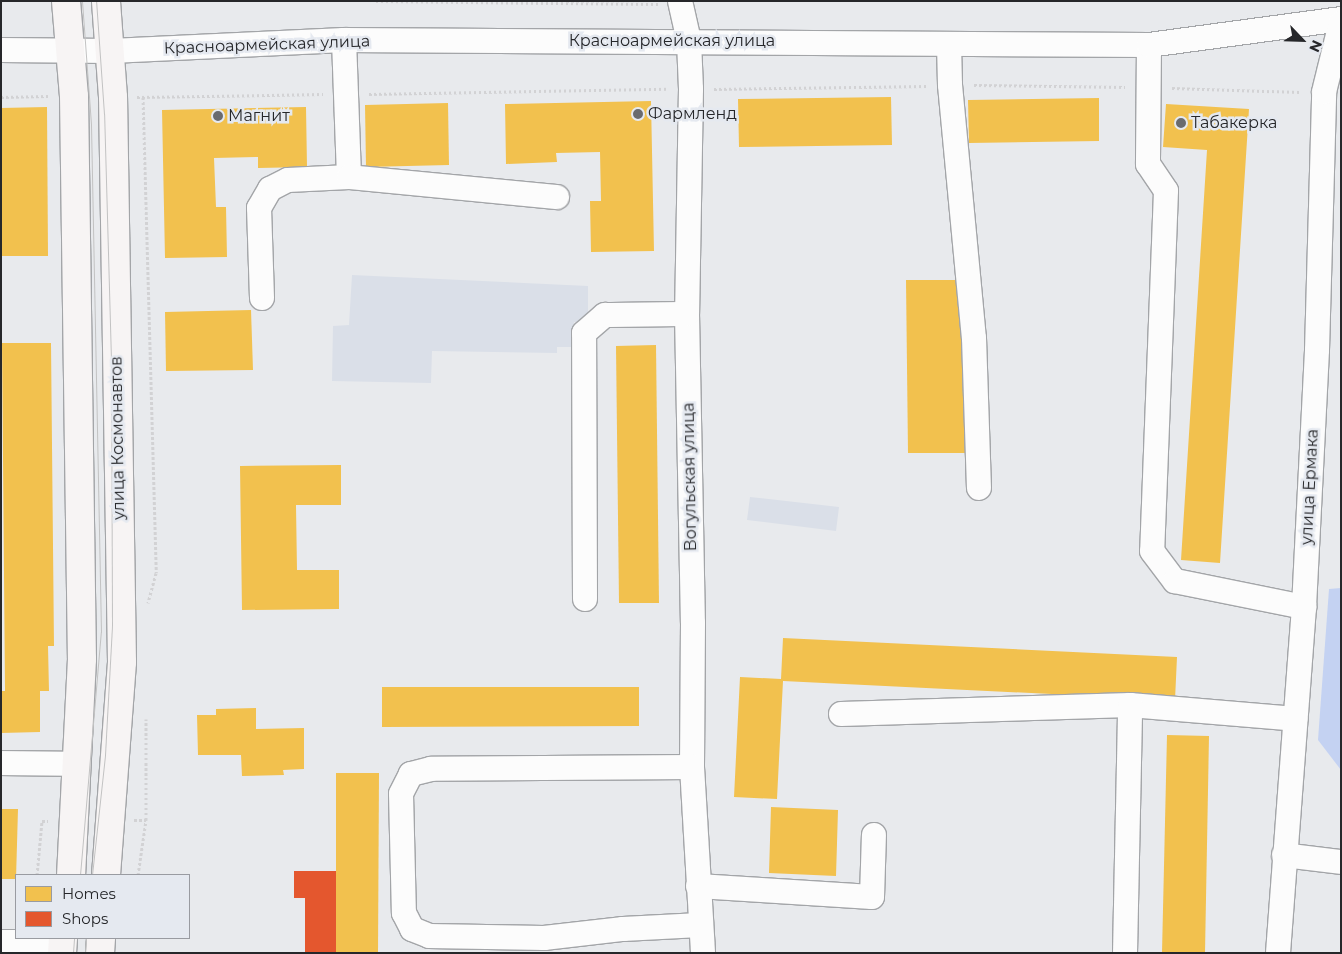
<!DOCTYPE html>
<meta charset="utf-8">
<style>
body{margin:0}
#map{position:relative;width:1342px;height:954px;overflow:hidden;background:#e8eaed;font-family:Montserrat,sans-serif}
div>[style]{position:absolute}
.built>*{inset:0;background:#dadfe8}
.green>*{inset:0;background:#c4d2f2}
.homes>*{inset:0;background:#f2c14e}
.shops>*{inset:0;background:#e4572e}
.path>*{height:3px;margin-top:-1.5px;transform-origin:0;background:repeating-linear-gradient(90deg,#d2d2d4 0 2.5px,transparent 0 5px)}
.roads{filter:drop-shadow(1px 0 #a3a5a8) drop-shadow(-1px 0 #a3a5a8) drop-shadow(0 1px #a3a5a8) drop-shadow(0 -1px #a3a5a8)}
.minor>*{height:24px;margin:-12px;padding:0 12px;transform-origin:12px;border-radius:12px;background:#fcfcfc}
.major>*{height:28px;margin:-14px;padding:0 14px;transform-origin:14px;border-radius:14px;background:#f7f4f4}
.tram>*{height:1px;margin:-0.5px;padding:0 0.5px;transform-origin:0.5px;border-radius:0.5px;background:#c2c2c2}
.dots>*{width:14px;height:14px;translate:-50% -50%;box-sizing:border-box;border:2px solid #e5e9f0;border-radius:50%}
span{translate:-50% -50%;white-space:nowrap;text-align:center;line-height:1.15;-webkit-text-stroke:5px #e5e9f0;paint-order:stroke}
.street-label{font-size:16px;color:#26272a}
.poi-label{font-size:16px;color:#26272a}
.left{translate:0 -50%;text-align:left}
.frame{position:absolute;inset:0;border:2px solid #26272a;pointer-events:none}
.legend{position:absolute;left:15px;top:874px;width:175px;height:65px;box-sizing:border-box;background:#e5e9f0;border:1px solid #999ba1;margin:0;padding:6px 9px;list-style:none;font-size:15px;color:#26272a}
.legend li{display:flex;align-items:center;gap:10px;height:25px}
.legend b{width:25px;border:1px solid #999ba1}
.north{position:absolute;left:1277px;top:15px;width:50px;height:50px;-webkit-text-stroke:4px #e5e9f0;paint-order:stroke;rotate:114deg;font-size:14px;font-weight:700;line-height:20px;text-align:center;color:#26272a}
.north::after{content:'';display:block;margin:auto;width:18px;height:22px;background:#26272a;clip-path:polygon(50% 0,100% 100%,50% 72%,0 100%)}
</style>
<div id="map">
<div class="built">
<i style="clip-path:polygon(352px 275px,588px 286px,588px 322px,574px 322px,573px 347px,557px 347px,557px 353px,432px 351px,431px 383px,332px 381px,333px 326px,349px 325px)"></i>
<i style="clip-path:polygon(750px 497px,839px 507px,836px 531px,747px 520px)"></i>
</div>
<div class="green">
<i style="clip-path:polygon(1341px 588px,1341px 770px,1318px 740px,1329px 589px)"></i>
</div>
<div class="homes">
<i style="clip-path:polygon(891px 97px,892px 145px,739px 147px,738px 99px)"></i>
<i style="clip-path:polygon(1099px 98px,1099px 141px,969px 143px,968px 100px)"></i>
<i style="clip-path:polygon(651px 101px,654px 251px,591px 252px,590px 201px,601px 201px,600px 152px,556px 153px,557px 162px,506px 164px,505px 104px)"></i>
<i style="clip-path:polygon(448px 103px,449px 165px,366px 167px,365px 105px)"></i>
<i style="clip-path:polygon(1166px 104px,1249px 109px,1220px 563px,1181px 560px,1207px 150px,1163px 147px)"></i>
<i style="clip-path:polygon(47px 107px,48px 256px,1px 256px,1px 108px)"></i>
<i style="clip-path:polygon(306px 107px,307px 167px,258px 168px,258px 157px,214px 158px,216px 207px,226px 207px,227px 257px,165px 258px,162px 110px)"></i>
<i style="clip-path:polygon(906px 280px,963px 280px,965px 453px,908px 453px)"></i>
<i style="clip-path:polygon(251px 310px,253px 370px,166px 371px,165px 312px)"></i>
<i style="clip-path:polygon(2px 343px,51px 343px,54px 646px,48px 646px,49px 691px,40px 691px,40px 732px,1px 733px,1px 691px,5px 691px)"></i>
<i style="clip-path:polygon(656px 345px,659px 603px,619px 603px,616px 346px)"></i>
<i style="clip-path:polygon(341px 465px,341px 505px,296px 505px,297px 570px,339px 570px,339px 609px,242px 610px,240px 466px)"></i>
<i style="clip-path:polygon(783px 638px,1177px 657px,1175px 700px,783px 681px,777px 799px,734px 797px,740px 677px,781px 679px)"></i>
<i style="clip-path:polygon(382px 687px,639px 687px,639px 726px,382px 727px)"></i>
<i style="clip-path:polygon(256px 708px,256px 729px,304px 728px,304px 769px,283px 770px,284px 775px,242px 776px,241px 755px,198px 755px,197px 715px,216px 715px,216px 709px)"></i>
<i style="clip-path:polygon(1167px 735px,1209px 736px,1205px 953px,1162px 953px)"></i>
<i style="clip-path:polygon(336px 773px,379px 773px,378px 953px,336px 953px)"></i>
<i style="clip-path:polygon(771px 807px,838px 810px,836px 876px,769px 873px)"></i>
<i style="clip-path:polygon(1px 809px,18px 809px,16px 879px,1px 879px)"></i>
</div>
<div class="shops">
<i style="clip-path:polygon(294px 871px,336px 871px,336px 953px,305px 953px,305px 898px,294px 898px)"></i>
</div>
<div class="path">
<i style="left:376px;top:1px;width:282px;rotate:0.6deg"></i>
<i style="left:974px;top:85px;width:151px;rotate:0.8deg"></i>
<i style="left:1172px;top:88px;width:128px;rotate:1.8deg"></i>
<i style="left:714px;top:89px;width:214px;rotate:-0.8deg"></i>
<i style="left:369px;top:94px;width:299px;rotate:-1deg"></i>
<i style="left:1px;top:97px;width:47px;rotate:-1.2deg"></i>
<i style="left:137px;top:97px;width:186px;rotate:-0.9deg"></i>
<i style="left:143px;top:97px;width:476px;rotate:88.4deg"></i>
<i style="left:156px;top:573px;width:31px;rotate:105deg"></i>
<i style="left:134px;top:820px;width:12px"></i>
<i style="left:37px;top:875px;width:54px;rotate:-84.7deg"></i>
<i style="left:42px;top:821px;width:6px"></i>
<i style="left:138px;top:875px;width:56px;rotate:-81.7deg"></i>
<i style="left:146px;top:820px;width:101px;rotate:-90deg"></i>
</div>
<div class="roads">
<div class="minor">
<i style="left:680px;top:1px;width:41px;rotate:77.3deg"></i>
<i style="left:689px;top:41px;width:48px;rotate:87.6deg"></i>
<i style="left:691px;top:89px;width:225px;rotate:91deg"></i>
<i style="left:687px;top:314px;width:309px;rotate:88.9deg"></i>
<i style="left:693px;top:623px;width:144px;rotate:90.4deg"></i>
<i style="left:692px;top:767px;width:186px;rotate:86.6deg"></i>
<i style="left:344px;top:40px;width:137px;rotate:87.9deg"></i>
<i style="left:949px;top:44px;width:41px;rotate:88.6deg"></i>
<i style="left:950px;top:85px;width:254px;rotate:84.6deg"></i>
<i style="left:974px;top:338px;width:150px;rotate:88.1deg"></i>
<i style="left:1149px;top:45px;width:119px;rotate:90.5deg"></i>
<i style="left:1148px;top:164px;width:32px;rotate:56deg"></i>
<i style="left:1166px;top:191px;width:360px;rotate:92.2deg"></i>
<i style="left:1152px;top:551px;width:38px;rotate:53deg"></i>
<i style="left:1175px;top:581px;width:132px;rotate:11.4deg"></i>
<i style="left:1px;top:50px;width:110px;rotate:0.5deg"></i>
<i style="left:111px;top:51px;width:233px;rotate:-2.7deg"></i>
<i style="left:344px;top:40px;width:805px;rotate:0.36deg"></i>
<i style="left:1149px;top:45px;width:194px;rotate:-7.7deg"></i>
<i style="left:262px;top:298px;width:90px;rotate:-91.9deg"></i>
<i style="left:259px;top:208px;width:22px;rotate:-60deg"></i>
<i style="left:270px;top:189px;width:20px;rotate:-27deg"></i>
<i style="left:288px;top:180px;width:61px;rotate:-2.8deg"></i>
<i style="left:349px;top:177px;width:209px;rotate:5.5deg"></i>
<i style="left:585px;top:599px;width:266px;rotate:-90.2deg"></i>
<i style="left:584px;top:333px;width:28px;rotate:-41deg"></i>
<i style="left:605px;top:315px;width:82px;rotate:-0.7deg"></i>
<i style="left:841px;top:714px;width:289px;rotate:-1.8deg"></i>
<i style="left:1130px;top:705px;width:166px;rotate:4.8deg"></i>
<i style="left:1px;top:763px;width:77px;rotate:0.7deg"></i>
<i style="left:692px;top:767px;width:261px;rotate:179.6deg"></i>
<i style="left:431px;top:769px;width:21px;rotate:166deg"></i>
<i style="left:411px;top:774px;width:22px;rotate:117deg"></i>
<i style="left:401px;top:794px;width:119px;rotate:88.6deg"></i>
<i style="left:404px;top:913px;width:18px;rotate:63deg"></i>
<i style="left:412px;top:929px;width:18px;rotate:22deg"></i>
<i style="left:429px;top:936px;width:115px;rotate:1deg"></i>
<i style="left:544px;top:938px;width:80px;rotate:-6.5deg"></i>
<i style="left:623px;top:929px;width:77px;rotate:-3deg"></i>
<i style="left:1284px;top:855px;width:57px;rotate:7deg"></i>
<i style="left:698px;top:886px;width:174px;rotate:3.6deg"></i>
<i style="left:872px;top:897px;width:62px;rotate:-88.2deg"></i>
<i style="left:1px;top:942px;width:62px"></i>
<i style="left:1125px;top:953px;width:248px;rotate:-88.8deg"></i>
<i style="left:1278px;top:953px;width:347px;rotate:-85.7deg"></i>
<i style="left:1304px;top:607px;width:257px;rotate:-87.1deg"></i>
<i style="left:1317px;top:350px;width:258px;rotate:-88.4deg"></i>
<i style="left:1324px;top:92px;width:71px;rotate:-76.2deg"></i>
</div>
<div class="major">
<i style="left:66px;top:1px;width:95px;rotate:85.2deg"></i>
<i style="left:74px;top:96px;width:563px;rotate:89.19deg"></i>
<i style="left:82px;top:659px;width:216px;rotate:92.9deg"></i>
<i style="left:106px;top:875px;width:214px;rotate:-85.7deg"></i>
<i style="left:122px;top:662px;width:565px;rotate:-90.91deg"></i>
<i style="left:113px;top:97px;width:96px;rotate:-94.2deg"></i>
<i style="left:62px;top:953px;width:15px;rotate:-86deg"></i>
<i style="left:100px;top:953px;width:15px;rotate:-86deg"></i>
</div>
</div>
<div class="tram">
<i style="left:80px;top:875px;width:244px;rotate:-85.1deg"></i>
<i style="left:101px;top:632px;width:508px;rotate:-91.13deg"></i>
<i style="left:91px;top:124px;width:123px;rotate:-94.2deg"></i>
<i style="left:92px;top:875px;width:121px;rotate:-83.8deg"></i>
<i style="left:105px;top:755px;width:129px;rotate:-86.9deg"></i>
<i style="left:112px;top:626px;width:266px;rotate:-90.2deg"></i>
<i style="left:111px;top:360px;width:246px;rotate:-91.6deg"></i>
<i style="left:104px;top:114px;width:113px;rotate:-94deg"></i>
<i style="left:73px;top:953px;width:15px;rotate:-86deg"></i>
<i style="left:85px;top:953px;width:15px;rotate:-86deg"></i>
</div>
<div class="dots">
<i style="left:638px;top:114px;background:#6a6b6e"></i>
<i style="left:218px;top:116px;background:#6a6b6e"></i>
<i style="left:1181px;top:123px;background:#6a6b6e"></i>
</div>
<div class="street-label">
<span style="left:672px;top:41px">Красноармейская улица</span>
<span style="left:267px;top:45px;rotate:-2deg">Красноармейская улица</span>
<span style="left:118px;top:438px;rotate:-91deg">улица Космонавтов</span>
<span style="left:690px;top:477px;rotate:-91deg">Вогульская улица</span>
<span style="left:1310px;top:487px;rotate:-87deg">улица Ермака</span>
</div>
<div class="poi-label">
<span class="left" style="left:648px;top:114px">Фармленд</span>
<span class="left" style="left:228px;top:116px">Магнит</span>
<span class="left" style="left:1191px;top:123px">Табакерка</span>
</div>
<div class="frame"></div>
<ul class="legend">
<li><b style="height:14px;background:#f2c14e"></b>Homes</li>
<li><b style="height:14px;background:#e4572e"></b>Shops</li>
</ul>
<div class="north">N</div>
</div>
